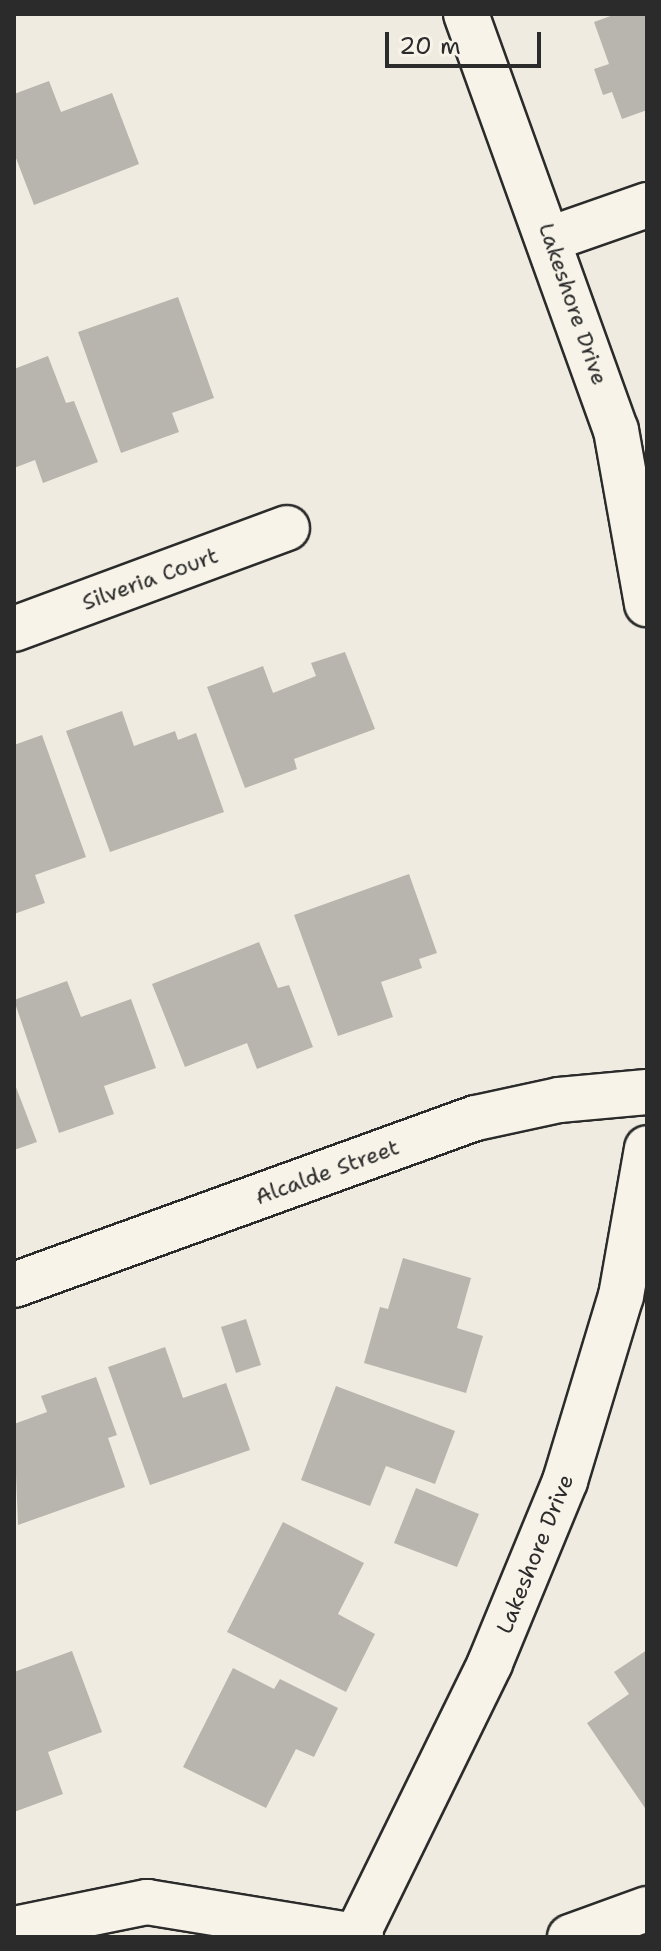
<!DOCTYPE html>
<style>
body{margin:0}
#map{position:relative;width:661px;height:1951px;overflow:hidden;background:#efebe0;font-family:"Shantell Sans",sans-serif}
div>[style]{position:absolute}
.building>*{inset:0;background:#b8b5ae}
.roads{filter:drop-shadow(2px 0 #2b2b2b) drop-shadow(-2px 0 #2b2b2b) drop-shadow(0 2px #2b2b2b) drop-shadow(0 -2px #2b2b2b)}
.minor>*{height:44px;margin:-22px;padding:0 22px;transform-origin:22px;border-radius:22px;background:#f7f3e8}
span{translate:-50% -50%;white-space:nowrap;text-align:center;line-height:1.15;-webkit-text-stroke:8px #f7f3e8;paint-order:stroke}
.street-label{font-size:22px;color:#2b2b2b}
.frame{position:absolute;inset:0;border:16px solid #2b2b2b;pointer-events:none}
.scale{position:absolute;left:385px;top:32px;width:156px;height:36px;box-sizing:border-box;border:4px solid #2b2b2b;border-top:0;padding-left:10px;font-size:24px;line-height:28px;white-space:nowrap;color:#2b2b2b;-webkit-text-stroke:6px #f7f3e8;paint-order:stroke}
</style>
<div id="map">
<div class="building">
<i style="clip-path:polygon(616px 14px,647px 14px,647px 110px,622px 119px,612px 92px,603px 95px,594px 69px,609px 64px,594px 22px)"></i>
<i style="clip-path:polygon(49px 81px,61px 112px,112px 93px,139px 164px,34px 205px,14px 153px,14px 94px)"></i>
<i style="clip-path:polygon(178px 297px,214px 398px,172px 413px,179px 432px,121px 453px,78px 332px)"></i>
<i style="clip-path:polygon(48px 356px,66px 403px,74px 401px,98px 462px,43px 483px,35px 460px,14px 468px,14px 369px)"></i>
<i style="clip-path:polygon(345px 652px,375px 729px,294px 759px,297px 769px,245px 788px,207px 687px,263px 666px,273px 693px,316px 676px,311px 663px)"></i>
<i style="clip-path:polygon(122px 711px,134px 746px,175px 731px,178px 740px,196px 733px,224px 812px,110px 852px,66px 731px)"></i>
<i style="clip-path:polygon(42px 735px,86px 857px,35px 875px,45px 903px,14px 914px,14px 745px)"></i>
<i style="clip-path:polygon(409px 874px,437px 953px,419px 959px,422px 968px,381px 982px,393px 1017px,338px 1036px,294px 915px)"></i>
<i style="clip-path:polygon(259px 942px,278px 988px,289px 985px,313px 1047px,257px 1069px,247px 1043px,185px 1067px,152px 984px)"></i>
<i style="clip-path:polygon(67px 981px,81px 1017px,131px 999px,156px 1068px,104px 1086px,114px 1114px,59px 1133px,14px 1000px)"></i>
<i style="clip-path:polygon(14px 1082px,37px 1142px,14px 1150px)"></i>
<i style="clip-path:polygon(403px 1258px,471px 1278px,457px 1328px,483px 1336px,466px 1393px,364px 1363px,380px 1307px,388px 1309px)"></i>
<i style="clip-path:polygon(246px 1319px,261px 1365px,236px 1373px,221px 1327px)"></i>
<i style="clip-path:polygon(165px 1347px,183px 1398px,226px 1383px,250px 1450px,150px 1485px,108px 1367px)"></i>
<i style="clip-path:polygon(96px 1377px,117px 1435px,108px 1438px,125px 1487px,18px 1525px,14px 1424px,47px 1412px,41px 1396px)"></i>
<i style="clip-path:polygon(336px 1386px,455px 1431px,435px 1484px,386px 1466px,370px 1506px,301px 1480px)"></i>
<i style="clip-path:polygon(416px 1488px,479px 1514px,457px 1567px,394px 1543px)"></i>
<i style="clip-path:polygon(283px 1522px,364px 1563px,338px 1614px,375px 1634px,346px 1692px,227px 1632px)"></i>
<i style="clip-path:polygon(647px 1650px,647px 1811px,587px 1723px,629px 1694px,614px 1672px)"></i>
<i style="clip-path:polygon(72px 1651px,102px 1732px,48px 1752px,63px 1794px,14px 1812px,14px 1672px)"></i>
<i style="clip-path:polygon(233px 1668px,274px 1689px,280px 1679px,338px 1708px,314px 1757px,296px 1749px,266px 1808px,183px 1767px)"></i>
</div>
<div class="roads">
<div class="minor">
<i style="left:466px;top:14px;width:442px;rotate:70.2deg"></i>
<i style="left:616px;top:430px;width:177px;rotate:79.9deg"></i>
<i style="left:550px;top:239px;width:103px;rotate:-19.3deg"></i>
<i style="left:14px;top:629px;width:291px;rotate:-20.3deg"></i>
<i style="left:14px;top:1285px;width:491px;rotate:-19.9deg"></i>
<i style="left:476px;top:1118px;width:85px;rotate:-12.2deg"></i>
<i style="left:559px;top:1100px;width:88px;rotate:-5.2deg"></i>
<i style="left:14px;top:1929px;width:136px;rotate:-11.5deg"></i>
<i style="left:147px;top:1902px;width:217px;rotate:9.3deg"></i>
<i style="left:356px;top:1937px;width:305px;rotate:-63.9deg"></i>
<i style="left:490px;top:1663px;width:197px;rotate:-67.6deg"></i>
<i style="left:565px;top:1481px;width:193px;rotate:-73.2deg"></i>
<i style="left:621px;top:1296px;width:150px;rotate:-80deg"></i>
<i style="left:570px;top:1937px;width:82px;rotate:-20deg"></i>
</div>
</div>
<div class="street-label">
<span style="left:573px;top:304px;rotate:71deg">Lakeshore Drive</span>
<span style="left:150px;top:579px;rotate:-20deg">Silveria Court</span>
<span style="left:327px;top:1172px;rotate:-20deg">Alcalde Street</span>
<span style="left:535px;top:1554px;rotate:-68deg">Lakeshore Drive</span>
</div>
<div class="frame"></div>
<div class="scale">20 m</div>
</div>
